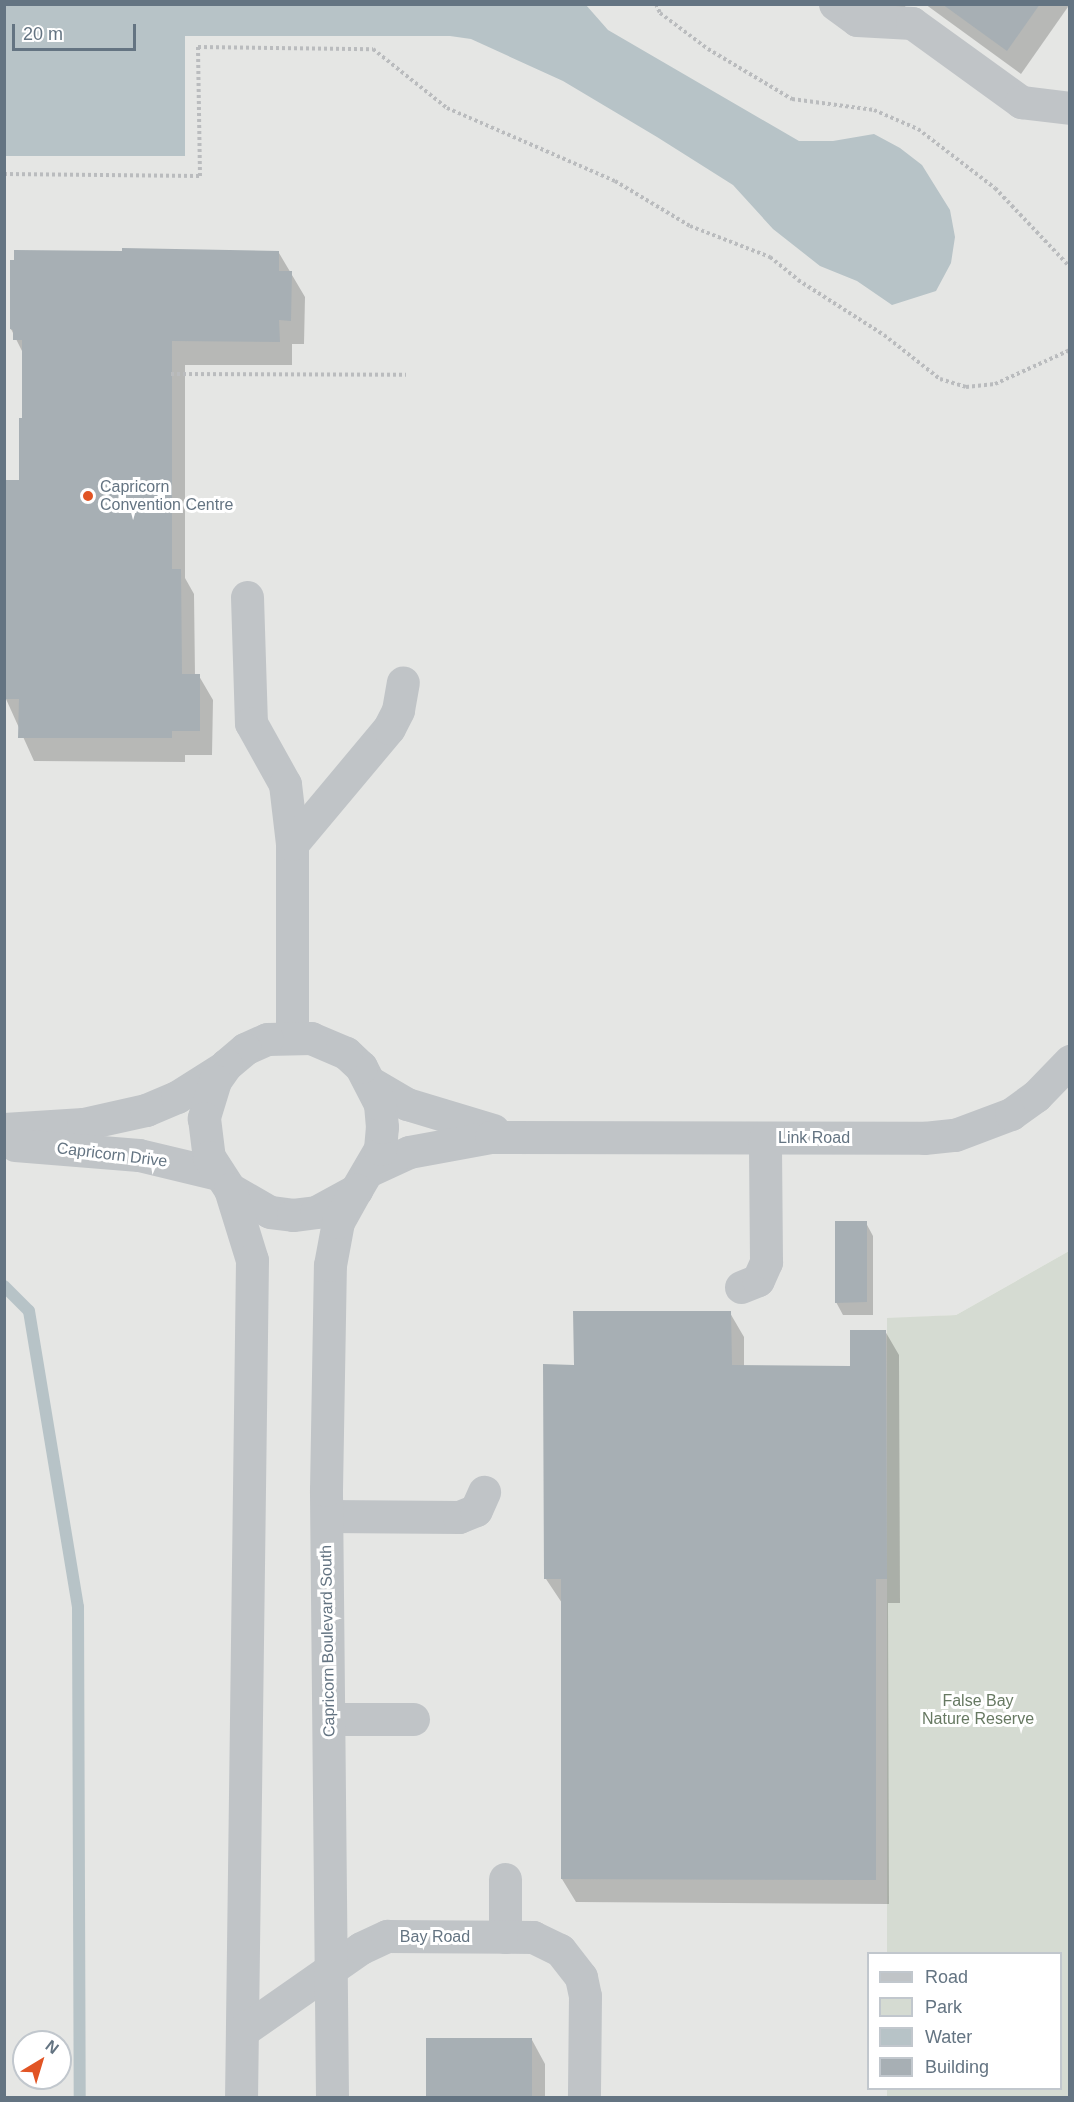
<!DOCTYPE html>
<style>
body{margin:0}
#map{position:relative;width:1074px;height:2102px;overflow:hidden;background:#f5f5f1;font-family:Helvetica,sans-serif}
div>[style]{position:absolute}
.built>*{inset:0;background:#e5e6e4}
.green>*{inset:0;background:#d5dbd2}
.water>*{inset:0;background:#b7c3c7}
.shadow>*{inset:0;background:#0003}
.stream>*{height:12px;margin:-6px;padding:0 6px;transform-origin:6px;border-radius:6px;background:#b7c3c7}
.building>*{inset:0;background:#a7afb4}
.path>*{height:4px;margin-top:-2px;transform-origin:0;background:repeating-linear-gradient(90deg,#babcbe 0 3px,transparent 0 6px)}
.minor>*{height:33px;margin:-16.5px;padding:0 16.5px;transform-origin:16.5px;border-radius:16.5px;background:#c0c4c7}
.dots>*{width:16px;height:16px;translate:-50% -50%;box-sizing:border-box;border:3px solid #fff;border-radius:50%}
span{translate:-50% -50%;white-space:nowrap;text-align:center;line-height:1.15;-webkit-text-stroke:6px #fff;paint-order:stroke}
.poi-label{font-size:16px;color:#647482}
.left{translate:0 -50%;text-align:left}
.street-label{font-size:16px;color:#647482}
.park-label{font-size:16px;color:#677962}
.frame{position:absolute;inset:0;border:6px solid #647482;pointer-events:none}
.legend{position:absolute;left:867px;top:1952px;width:195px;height:138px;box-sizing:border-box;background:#fff;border:2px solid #c1c7cd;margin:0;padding:8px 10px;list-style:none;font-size:18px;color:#647482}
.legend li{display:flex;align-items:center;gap:12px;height:30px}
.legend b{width:30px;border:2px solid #c1c7cd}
.north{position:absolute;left:12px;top:2030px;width:60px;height:60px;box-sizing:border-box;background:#fff;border:2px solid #c1c7cd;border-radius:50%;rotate:38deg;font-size:16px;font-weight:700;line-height:24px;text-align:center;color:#647482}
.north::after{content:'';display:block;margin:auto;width:21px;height:27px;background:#e15424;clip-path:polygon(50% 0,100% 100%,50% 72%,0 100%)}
.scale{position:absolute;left:12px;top:24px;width:124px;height:27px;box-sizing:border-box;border:3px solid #647482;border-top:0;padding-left:8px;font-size:18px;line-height:21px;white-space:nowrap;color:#647482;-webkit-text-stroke:4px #fff;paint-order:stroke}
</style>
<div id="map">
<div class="built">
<i style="clip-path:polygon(evenodd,5px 5px,1069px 5px,1069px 1251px,956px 1315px,887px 1319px,887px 1953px,868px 1954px,868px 2088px,887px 2089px,887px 2097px,5px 2098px,5px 5px,24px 2042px,60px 2042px,60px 2078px,24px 2078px,24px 2042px)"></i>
</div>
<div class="green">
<i style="clip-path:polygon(1069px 1251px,1069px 2097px,887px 2097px,887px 2089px,1060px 2088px,1060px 1954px,887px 1953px,887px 1318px,956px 1315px)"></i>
</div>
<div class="water">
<i style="clip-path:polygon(5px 4px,586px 5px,608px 30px,799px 141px,833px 141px,874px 134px,900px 148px,922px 165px,950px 210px,955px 237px,951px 263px,936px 291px,892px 305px,857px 281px,820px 266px,773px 229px,733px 185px,657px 137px,563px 81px,471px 39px,450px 36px,185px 36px,185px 156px,5px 156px)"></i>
</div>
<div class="shadow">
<i style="clip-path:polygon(879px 4px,907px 4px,897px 18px)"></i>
<i style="clip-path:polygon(925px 4px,1070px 4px,1021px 74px)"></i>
<i style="clip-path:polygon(279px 253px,305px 297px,304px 344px,292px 344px,292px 365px,185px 365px,185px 578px,194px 594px,195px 676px,199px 676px,213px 700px,212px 755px,185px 755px,185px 762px,34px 761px,6px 699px,24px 419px,24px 355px,11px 329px)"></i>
<i style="clip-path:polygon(866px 1223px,873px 1236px,873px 1315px,843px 1315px,836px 1302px)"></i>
<i style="clip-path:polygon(730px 1313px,744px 1337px,744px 1367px,852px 1367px,885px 1331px,899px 1355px,900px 1603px,888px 1603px,889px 1904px,576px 1902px,562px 1879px,562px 1603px,546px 1579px,575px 1366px)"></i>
<i style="clip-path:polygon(428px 2039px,532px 2040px,545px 2064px,545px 2098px,427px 2098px)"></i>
</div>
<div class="stream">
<i style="left:4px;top:1286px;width:35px;rotate:45deg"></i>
<i style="left:29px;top:1311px;width:300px;rotate:80.6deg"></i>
<i style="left:78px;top:1607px;width:491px;rotate:89.8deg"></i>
</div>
<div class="building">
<i style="clip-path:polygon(942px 4px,1040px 4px,1007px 51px)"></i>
<i style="clip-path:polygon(122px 248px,279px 251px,279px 271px,292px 271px,291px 321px,279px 320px,280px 342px,172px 341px,172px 569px,181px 569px,182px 674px,200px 674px,200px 731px,172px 731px,172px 738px,18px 738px,19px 699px,4px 699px,4px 480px,19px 480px,19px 418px,22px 418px,22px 340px,13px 340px,13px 330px,10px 329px,10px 260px,14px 260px,14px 250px,122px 251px)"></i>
<i style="clip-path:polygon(835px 1221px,867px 1221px,867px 1302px,835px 1303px)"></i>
<i style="clip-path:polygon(573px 1311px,731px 1311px,732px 1365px,850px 1366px,850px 1330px,886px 1330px,887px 1579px,876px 1579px,876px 1880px,561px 1879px,561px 1579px,544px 1579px,543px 1364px,574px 1365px)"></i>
<i style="clip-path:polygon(426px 2038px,532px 2038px,532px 2097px,426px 2097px)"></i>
</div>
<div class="path">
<i style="left:656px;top:4px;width:10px;rotate:66deg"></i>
<i style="left:660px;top:13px;width:60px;rotate:36.9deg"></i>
<i style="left:708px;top:49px;width:98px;rotate:30.8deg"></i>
<i style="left:792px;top:99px;width:83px;rotate:7.6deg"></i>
<i style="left:874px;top:110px;width:48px;rotate:23.4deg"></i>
<i style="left:918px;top:129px;width:97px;rotate:37.5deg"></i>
<i style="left:995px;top:188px;width:109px;rotate:46.5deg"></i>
<i style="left:4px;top:174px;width:196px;rotate:0.6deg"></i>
<i style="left:200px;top:176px;width:129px;rotate:-90.9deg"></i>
<i style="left:198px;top:47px;width:175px;rotate:0.7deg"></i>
<i style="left:373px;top:49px;width:95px;rotate:38.6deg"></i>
<i style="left:447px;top:108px;width:183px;rotate:23.5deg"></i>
<i style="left:615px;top:181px;width:87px;rotate:31deg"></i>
<i style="left:690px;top:226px;width:86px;rotate:21.2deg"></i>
<i style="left:770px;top:257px;width:36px;rotate:39deg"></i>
<i style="left:798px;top:280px;width:102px;rotate:32.6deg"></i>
<i style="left:884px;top:335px;width:71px;rotate:38.2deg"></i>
<i style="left:940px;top:379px;width:27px;rotate:17deg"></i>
<i style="left:966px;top:387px;width:29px;rotate:-6deg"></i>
<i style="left:995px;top:384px;width:82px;rotate:-24.4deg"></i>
<i style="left:171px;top:374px;width:235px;rotate:0.2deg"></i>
</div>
<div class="minor">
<i style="left:835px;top:4px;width:27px;rotate:36deg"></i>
<i style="left:857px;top:20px;width:55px;rotate:3.1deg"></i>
<i style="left:912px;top:23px;width:135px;rotate:35.9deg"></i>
<i style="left:1021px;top:102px;width:49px;rotate:7deg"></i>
<i style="left:247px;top:597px;width:126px;rotate:88.2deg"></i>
<i style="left:251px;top:723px;width:70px;rotate:60.9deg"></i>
<i style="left:285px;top:784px;width:60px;rotate:83.3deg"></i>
<i style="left:292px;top:844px;width:191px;rotate:90deg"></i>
<i style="left:292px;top:844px;width:151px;rotate:-50.1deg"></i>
<i style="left:389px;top:728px;width:20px;rotate:-63deg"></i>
<i style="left:398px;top:710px;width:28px;rotate:-80deg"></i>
<i style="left:371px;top:1083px;width:42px;rotate:30.3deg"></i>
<i style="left:407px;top:1104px;width:90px;rotate:16.8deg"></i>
<i style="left:4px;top:1129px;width:79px;rotate:-3.6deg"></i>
<i style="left:83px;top:1124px;width:65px;rotate:-12.5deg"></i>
<i style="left:146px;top:1110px;width:34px;rotate:-23deg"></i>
<i style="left:177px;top:1097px;width:52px;rotate:-32.5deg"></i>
<i style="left:15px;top:1145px;width:124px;rotate:4.6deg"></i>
<i style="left:139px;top:1155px;width:81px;rotate:13.5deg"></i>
<i style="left:370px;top:1170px;width:43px;rotate:-24.8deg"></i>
<i style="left:409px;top:1152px;width:83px;rotate:-10.4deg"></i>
<i style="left:491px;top:1137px;width:433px;rotate:0.1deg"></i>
<i style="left:924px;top:1138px;width:31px;rotate:-6deg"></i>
<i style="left:955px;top:1135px;width:60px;rotate:-20.6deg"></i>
<i style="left:1011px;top:1114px;width:31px;rotate:-36deg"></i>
<i style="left:1036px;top:1096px;width:49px;rotate:-45.8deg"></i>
<i style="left:230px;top:1189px;width:46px;rotate:29.9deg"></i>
<i style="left:270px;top:1212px;width:23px;rotate:7deg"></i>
<i style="left:293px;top:1215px;width:23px;rotate:-7deg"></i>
<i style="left:316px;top:1212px;width:46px;rotate:-28.8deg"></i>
<i style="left:356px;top:1190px;width:48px;rotate:-59.7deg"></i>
<i style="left:380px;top:1149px;width:22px;rotate:-85deg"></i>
<i style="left:382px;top:1127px;width:23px;rotate:-95deg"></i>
<i style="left:380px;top:1104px;width:42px;rotate:-117.2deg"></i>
<i style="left:361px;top:1067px;width:21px;rotate:-137deg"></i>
<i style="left:346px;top:1053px;width:38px;rotate:-157deg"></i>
<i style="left:311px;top:1038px;width:44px;rotate:178.7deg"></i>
<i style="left:267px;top:1039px;width:24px;rotate:156deg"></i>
<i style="left:245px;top:1049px;width:25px;rotate:140deg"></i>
<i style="left:226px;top:1065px;width:19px;rotate:125deg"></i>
<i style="left:215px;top:1081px;width:39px;rotate:107deg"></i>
<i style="left:204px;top:1118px;width:39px;rotate:83deg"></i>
<i style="left:209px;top:1157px;width:38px;rotate:57deg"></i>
<i style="left:230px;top:1189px;width:74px;rotate:72.8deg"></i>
<i style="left:252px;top:1260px;width:838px;rotate:90.75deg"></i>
<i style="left:741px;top:1287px;width:18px;rotate:-22deg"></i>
<i style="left:758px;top:1280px;width:20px;rotate:-66deg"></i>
<i style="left:766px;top:1262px;width:124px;rotate:-90.5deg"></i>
<i style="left:327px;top:1516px;width:132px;rotate:0.4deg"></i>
<i style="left:459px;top:1517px;width:18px;rotate:-22deg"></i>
<i style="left:476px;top:1510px;width:20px;rotate:-66deg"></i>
<i style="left:329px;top:1719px;width:84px"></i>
<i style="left:505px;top:1879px;width:58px;rotate:90deg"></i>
<i style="left:245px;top:2029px;width:141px;rotate:-34.9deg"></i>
<i style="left:361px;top:1948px;width:29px;rotate:-25deg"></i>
<i style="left:387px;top:1936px;width:146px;rotate:0.4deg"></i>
<i style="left:533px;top:1937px;width:30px;rotate:26deg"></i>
<i style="left:560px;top:1950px;width:34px;rotate:52deg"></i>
<i style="left:581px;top:1977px;width:19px;rotate:78deg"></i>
<i style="left:585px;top:1996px;width:102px;rotate:90.6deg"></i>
<i style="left:332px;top:2098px;width:608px;rotate:-90.57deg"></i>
<i style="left:326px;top:1490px;width:225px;rotate:-89deg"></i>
<i style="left:330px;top:1265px;width:44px;rotate:-79.5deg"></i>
<i style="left:338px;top:1222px;width:37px;rotate:-61deg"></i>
</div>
<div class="dots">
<i style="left:88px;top:496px;background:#e15424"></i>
</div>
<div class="poi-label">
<span class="left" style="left:100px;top:496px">Capricorn<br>Convention Centre</span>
</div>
<div class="street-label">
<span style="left:814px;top:1138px">Link Road</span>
<span style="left:112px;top:1155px;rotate:7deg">Capricorn Drive</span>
<span style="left:328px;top:1641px;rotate:-91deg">Capricorn Boulevard South</span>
<span style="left:435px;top:1937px">Bay Road</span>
</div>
<div class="park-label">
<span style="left:978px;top:1710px">False Bay<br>Nature Reserve</span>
</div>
<div class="frame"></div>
<ul class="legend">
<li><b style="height:8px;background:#c0c4c7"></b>Road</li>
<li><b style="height:16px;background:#d5dbd2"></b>Park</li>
<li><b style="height:16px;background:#b7c3c7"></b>Water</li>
<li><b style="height:16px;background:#a7afb4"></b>Building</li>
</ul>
<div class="north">N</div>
<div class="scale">20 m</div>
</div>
